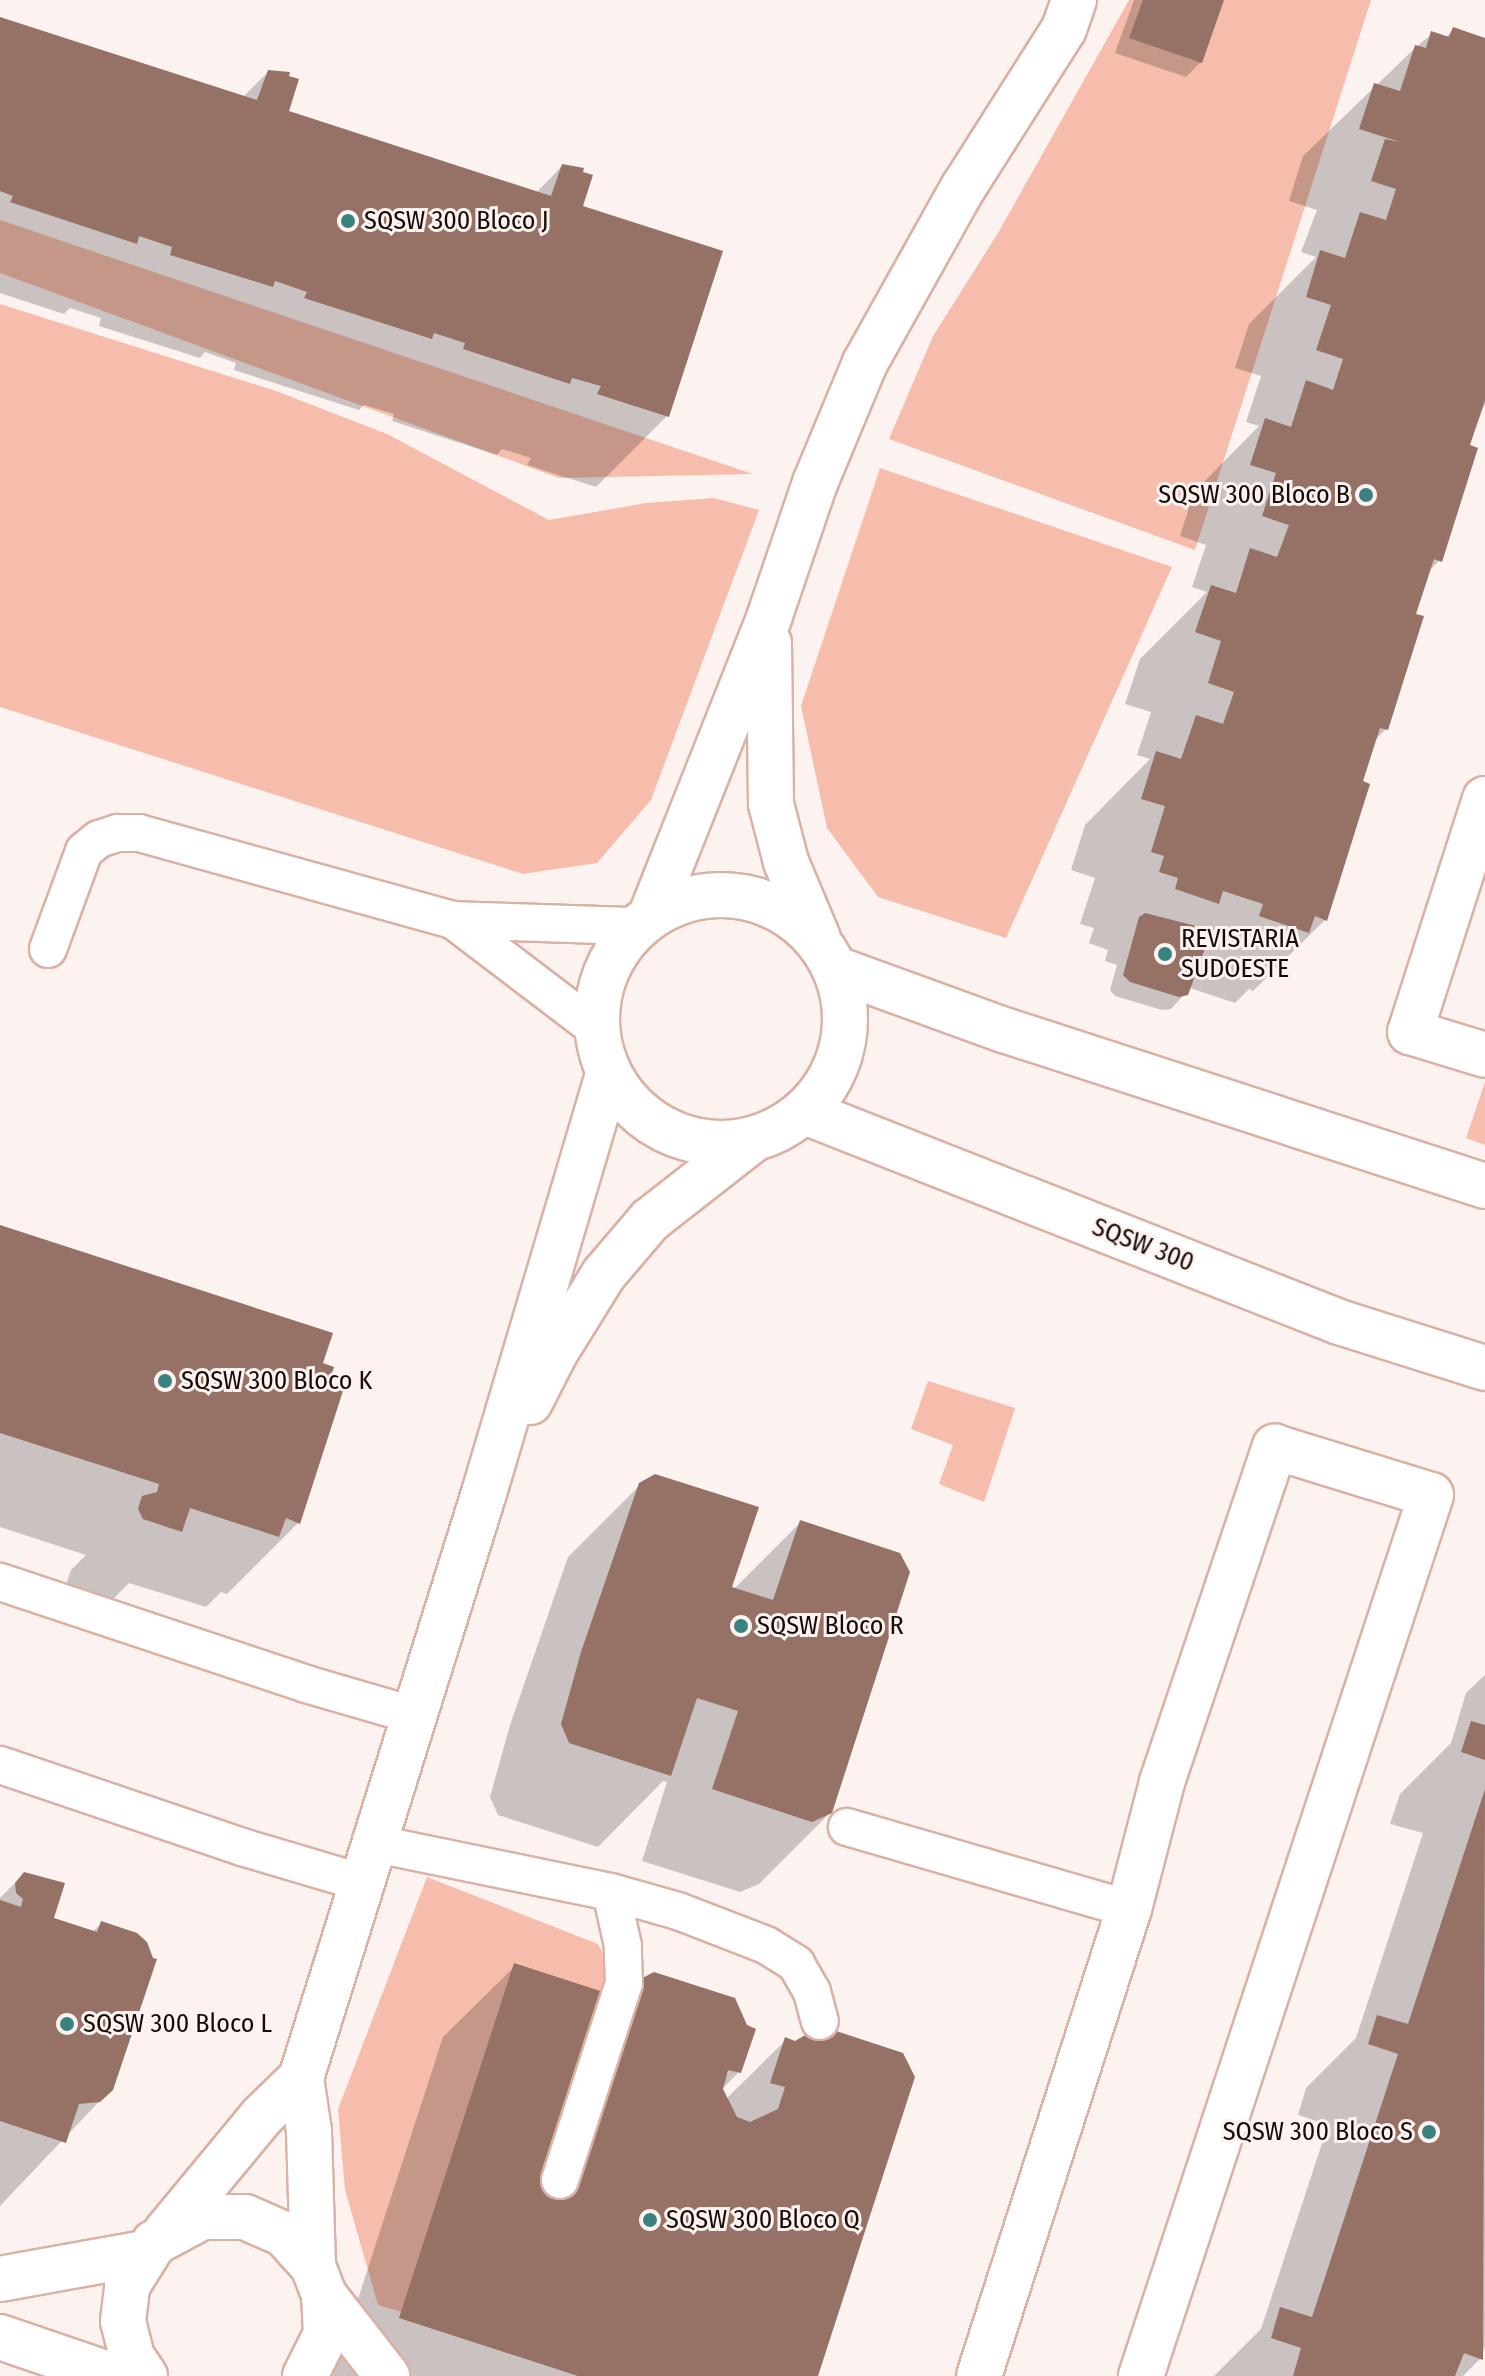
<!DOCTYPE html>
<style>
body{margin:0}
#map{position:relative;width:1485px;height:2376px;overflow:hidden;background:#fcf3f1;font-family:"Fira Sans Condensed",sans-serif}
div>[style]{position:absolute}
.green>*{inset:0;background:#f7bdac}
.shadow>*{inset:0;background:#0003}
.building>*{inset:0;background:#957166}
.roads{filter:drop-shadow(2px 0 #d9b1a5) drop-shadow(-2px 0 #d9b1a5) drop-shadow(0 2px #d9b1a5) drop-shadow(0 -2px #d9b1a5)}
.service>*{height:36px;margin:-18px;padding:0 18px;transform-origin:18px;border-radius:18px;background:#fff}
.minor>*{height:44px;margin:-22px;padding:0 22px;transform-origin:22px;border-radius:22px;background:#fff}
.minor>.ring{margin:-22px;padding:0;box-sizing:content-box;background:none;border:44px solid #fff;border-radius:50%}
.dots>*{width:22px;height:22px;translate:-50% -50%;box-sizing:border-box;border:4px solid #fcf3f1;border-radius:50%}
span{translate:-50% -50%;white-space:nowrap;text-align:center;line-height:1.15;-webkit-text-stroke:6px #fcf3f1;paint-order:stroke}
.poi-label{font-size:26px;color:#180b07}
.left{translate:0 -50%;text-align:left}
.right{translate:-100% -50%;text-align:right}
.street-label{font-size:26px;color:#180b07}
</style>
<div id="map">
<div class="green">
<i style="clip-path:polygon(1129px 0,1371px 0,1195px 550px,889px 439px,933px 336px,998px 233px)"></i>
<i style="clip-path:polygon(0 220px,652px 440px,753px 474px,559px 478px,0 273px)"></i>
<i style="clip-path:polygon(0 304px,276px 391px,387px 434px,549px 520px,646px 503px,714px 498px,759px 510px,651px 800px,597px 863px,523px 874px,0 707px)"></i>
<i style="clip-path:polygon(880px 468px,1172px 567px,1006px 938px,878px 897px,827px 828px,801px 706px)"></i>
<i style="clip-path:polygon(1485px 1082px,1485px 1145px,1466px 1138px)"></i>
<i style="clip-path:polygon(928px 1381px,1015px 1408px,984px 1502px,939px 1484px,953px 1445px,911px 1429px)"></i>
<i style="clip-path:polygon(427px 1877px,598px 1944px,629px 2005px,511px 2344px,378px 2305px,345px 2190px,338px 2109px)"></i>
</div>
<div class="shadow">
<i style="clip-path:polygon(1134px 0,1222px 0,1201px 62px,1186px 77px,1115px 53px)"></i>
<i style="clip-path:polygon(0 19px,243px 97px,268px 72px,286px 112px,536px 193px,562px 166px,667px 416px,596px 487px,527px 465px,531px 458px,502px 449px,497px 455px,392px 421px,394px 414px,364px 405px,359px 410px,234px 370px,236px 363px,205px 352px,200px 358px,99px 326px,101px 318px,70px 308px,64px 314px,0 293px)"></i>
<i style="clip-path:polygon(1454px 29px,1485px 40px,1485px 404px,1468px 446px,1440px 560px,1428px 572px,1414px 615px,1386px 729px,1374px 741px,1325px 920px,1253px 991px,1249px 989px,1235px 1003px,1190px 988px,1171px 1009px,1162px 1010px,1115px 996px,1110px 990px,1117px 965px,1105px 961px,1108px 950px,1089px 943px,1094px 928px,1080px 924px,1095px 878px,1071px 870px,1085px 825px,1150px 759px,1137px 755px,1151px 712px,1125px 704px,1140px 659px,1207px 592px,1192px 587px,1206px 545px,1180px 536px,1194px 492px,1259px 426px,1246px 422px,1261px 376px,1235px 368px,1249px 324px,1316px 257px,1301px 252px,1317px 210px,1289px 201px,1303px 156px,1416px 47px,1432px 34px,1445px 38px)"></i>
<i style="clip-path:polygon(0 1227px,321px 1364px,298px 1523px,227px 1594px,221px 1592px,206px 1607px,129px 1583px,109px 1603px,72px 1590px,67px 1582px,71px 1570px,86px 1555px,0 1527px)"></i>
<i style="clip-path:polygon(640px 1485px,734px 1589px,800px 1523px,831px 1812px,759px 1884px,740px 1892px,642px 1861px,667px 1782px,663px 1781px,598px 1847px,498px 1815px,490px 1797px,510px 1725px,568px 1557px)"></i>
<i style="clip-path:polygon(1485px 1675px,1485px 2346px,1481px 2358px,1463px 2376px,1214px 2376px,1261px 2329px,1328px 2125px,1298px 2115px,1306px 2088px,1356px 2038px,1423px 1833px,1390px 1824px,1400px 1794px,1451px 1743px,1466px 1693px)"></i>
<i style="clip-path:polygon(32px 1874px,63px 1884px,51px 1919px,92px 1932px,102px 1923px,111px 2089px,0 2206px,0 1898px,23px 1875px)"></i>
<i style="clip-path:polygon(515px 1966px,739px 2072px,721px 2090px,726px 2099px,786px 2040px,816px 2376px,333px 2376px,443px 2037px)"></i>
</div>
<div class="building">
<i style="clip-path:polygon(1143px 0,1224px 0,1202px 63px,1129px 38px)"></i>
<i style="clip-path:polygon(0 17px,257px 100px,268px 70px,290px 72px,289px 76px,299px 79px,289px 111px,551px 196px,562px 164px,584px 168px,583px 172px,593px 175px,583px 206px,723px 251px,669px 417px,597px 394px,601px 386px,572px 378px,570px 384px,463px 349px,465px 343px,434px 333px,432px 339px,304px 298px,307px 292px,275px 281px,273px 287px,170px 255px,172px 247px,139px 236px,137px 244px,10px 202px,13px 196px,0 191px)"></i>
<i style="clip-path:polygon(1453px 27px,1485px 38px,1485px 400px,1470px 445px,1478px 448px,1442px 562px,1434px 559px,1416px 614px,1424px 616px,1388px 730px,1380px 728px,1363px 781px,1370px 784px,1327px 921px,1315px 916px,1309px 933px,1259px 916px,1263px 904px,1223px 891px,1219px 904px,1175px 889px,1178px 878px,1159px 872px,1164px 856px,1151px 852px,1165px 806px,1141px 799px,1156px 751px,1181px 759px,1196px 715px,1223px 724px,1234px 692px,1208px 683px,1221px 641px,1195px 632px,1211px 585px,1236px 593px,1250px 548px,1277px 557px,1289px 525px,1262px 516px,1276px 473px,1250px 465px,1265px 418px,1291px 427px,1306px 380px,1333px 390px,1343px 359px,1316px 350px,1331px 305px,1306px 297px,1320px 250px,1345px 258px,1360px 212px,1386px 220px,1396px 189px,1371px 181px,1385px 139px,1400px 142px,1359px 129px,1374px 83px,1400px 91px,1415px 45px,1426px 48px,1431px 31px,1449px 37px)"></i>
<i style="clip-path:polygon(1145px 913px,1200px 927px,1207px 933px,1208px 940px,1188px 995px,1179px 997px,1130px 982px,1123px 975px,1139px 917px)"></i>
<i style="clip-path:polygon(0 1225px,333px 1333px,323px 1363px,334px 1367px,328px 1387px,343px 1391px,300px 1524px,286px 1518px,279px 1537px,190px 1508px,182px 1532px,143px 1519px,138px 1509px,142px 1496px,157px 1492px,159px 1484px,0 1433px)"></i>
<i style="clip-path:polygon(655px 1474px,759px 1507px,732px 1587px,773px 1600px,800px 1520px,900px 1553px,910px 1572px,832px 1813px,812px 1822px,712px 1789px,738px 1711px,697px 1698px,671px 1776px,569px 1743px,561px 1724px,581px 1652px,639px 1483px)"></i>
<i style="clip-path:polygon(1471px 1721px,1485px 1725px,1485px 1760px,1461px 1752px)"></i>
<i style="clip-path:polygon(1485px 1789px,1483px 2360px,1464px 2353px,1455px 2376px,1293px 2376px,1301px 2348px,1271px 2338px,1280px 2307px,1312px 2317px,1398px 2054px,1368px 2044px,1377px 2015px,1408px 2024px)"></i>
<i style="clip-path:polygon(24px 1872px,65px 1883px,54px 1918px,97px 1932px,101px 1921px,137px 1933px,147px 1942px,153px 1958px,157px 1959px,113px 2090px,100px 2102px,79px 2104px,66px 2143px,0 2121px,0 1900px,21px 1907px,23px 1899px,16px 1893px,15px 1883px)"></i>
<i style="clip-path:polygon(514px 1963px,625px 1999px,629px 1985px,654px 1972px,735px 1998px,747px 2025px,756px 2029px,741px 2073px,728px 2070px,723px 2089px,737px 2117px,750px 2122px,778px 2109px,785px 2087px,770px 2083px,785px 2037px,795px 2041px,821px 2026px,903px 2053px,915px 2077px,818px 2376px,578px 2376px,399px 2318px)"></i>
</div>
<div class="roads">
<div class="service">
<i style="left:453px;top:920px;width:178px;rotate:37.3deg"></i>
<i style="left:48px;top:949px;width:104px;rotate:-69.8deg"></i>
<i style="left:84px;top:851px;width:19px;rotate:-39deg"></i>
<i style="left:99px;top:839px;width:20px;rotate:-18deg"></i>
<i style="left:118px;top:833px;width:21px"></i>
<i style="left:139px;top:833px;width:326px;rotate:15.5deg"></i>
<i style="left:453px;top:920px;width:183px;rotate:1.9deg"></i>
<i style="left:0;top:1582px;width:323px;rotate:18.4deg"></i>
<i style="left:306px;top:1684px;width:111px;rotate:16.2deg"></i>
<i style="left:0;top:1765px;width:256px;rotate:18.7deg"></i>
<i style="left:242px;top:1847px;width:123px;rotate:16.5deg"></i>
<i style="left:847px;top:1827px;width:294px;rotate:16.2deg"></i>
<i style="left:372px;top:1843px;width:244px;rotate:11.6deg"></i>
<i style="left:611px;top:1892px;width:70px;rotate:15.8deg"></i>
<i style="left:678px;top:1911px;width:94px;rotate:21.1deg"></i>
<i style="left:766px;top:1945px;width:36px;rotate:32deg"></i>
<i style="left:796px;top:1964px;width:32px;rotate:60deg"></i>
<i style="left:812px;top:1992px;width:30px;rotate:75deg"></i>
<i style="left:560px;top:2180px;width:207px;rotate:-72deg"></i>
<i style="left:624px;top:1983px;width:37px;rotate:-92deg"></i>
<i style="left:623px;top:1946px;width:55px;rotate:-102.5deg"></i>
</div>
<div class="minor">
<i style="left:769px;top:643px;width:161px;rotate:89.3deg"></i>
<i style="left:771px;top:804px;width:60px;rotate:75.5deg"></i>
<i style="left:786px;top:862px;width:82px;rotate:67.2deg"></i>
<i style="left:1485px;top:799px;width:245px;rotate:107.8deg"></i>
<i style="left:1410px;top:1032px;width:78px;rotate:17deg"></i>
<i class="ring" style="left:597px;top:895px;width:204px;height:204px"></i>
<i style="left:651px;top:915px;width:320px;rotate:-68.3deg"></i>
<i style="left:769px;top:618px;width:143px;rotate:-71.2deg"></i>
<i style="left:815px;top:483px;width:130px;rotate:-67.4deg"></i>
<i style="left:865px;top:363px;width:201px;rotate:-60.8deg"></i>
<i style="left:963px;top:188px;width:188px;rotate:-57.6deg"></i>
<i style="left:1064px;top:29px;width:31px;rotate:-71deg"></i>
<i style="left:836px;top:969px;width:179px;rotate:20deg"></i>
<i style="left:1004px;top:1030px;width:506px;rotate:17.97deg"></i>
<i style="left:805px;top:1112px;width:574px;rotate:21.47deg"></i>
<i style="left:1339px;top:1322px;width:153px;rotate:17.5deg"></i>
<i style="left:530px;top:1402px;width:55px;rotate:-63deg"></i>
<i style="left:555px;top:1353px;width:93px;rotate:-58.2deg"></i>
<i style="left:604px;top:1274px;width:71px;rotate:-49.6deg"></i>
<i style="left:650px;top:1220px;width:128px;rotate:-38deg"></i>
<i style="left:166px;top:2232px;width:149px;rotate:-50.4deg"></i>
<i style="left:261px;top:2117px;width:56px;rotate:-44.3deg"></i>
<i style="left:313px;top:2266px;width:135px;rotate:-91.7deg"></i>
<i style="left:309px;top:2131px;width:54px;rotate:-98.6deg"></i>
<i style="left:301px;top:2078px;width:613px;rotate:-72.63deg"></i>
<i style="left:484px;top:1493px;width:437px;rotate:-73.5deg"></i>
<i style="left:0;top:2279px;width:147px;rotate:-10.2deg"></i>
<i style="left:324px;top:2295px;width:103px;rotate:52.1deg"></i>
<i style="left:0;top:2337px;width:120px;rotate:18.9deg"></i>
<i style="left:145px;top:2376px;width:23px;rotate:-124deg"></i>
<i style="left:132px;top:2357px;width:37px;rotate:-104deg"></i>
<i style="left:123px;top:2321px;width:35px;rotate:-83deg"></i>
<i style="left:127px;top:2286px;width:51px;rotate:-57.9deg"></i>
<i style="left:154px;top:2243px;width:55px;rotate:-28.4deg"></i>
<i style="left:202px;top:2217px;width:43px"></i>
<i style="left:245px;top:2217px;width:43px;rotate:23.6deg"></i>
<i style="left:284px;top:2234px;width:43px;rotate:47.8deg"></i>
<i style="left:313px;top:2266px;width:31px;rotate:69deg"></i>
<i style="left:324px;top:2295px;width:39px;rotate:87deg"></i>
<i style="left:326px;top:2334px;width:47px;rotate:116.6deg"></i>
<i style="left:979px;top:2376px;width:490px;rotate:-72.2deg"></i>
<i style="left:1129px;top:1909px;width:131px;rotate:-75.4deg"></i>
<i style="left:1162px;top:1782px;width:354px;rotate:-71.4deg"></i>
<i style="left:1275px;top:1447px;width:163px;rotate:17.1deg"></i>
<i style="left:1431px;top:1495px;width:928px;rotate:108.22deg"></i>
</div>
</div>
<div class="dots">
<i style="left:348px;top:221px;background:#3a827f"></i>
<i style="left:1366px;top:495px;background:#3a827f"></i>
<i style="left:1165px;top:954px;background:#3a827f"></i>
<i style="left:165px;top:1381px;background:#3a827f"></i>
<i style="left:741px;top:1626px;background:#3a827f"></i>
<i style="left:67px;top:2024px;background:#3a827f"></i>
<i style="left:1429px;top:2132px;background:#3a827f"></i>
<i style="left:650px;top:2220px;background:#3a827f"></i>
</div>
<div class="poi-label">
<span class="left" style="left:364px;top:221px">SQSW 300 Bloco J</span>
<span class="right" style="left:1350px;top:495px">SQSW 300 Bloco B</span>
<span class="left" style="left:1181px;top:954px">REVISTARIA<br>SUDOESTE</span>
<span class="left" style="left:181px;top:1381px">SQSW 300 Bloco K</span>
<span class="left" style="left:757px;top:1626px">SQSW Bloco R</span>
<span class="left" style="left:83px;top:2024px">SQSW 300 Bloco L</span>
<span class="right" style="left:1413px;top:2132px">SQSW 300 Bloco S</span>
<span class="left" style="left:666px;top:2220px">SQSW 300 Bloco Q</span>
</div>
<div class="street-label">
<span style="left:1143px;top:1245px;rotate:21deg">SQSW 300</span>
</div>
</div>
